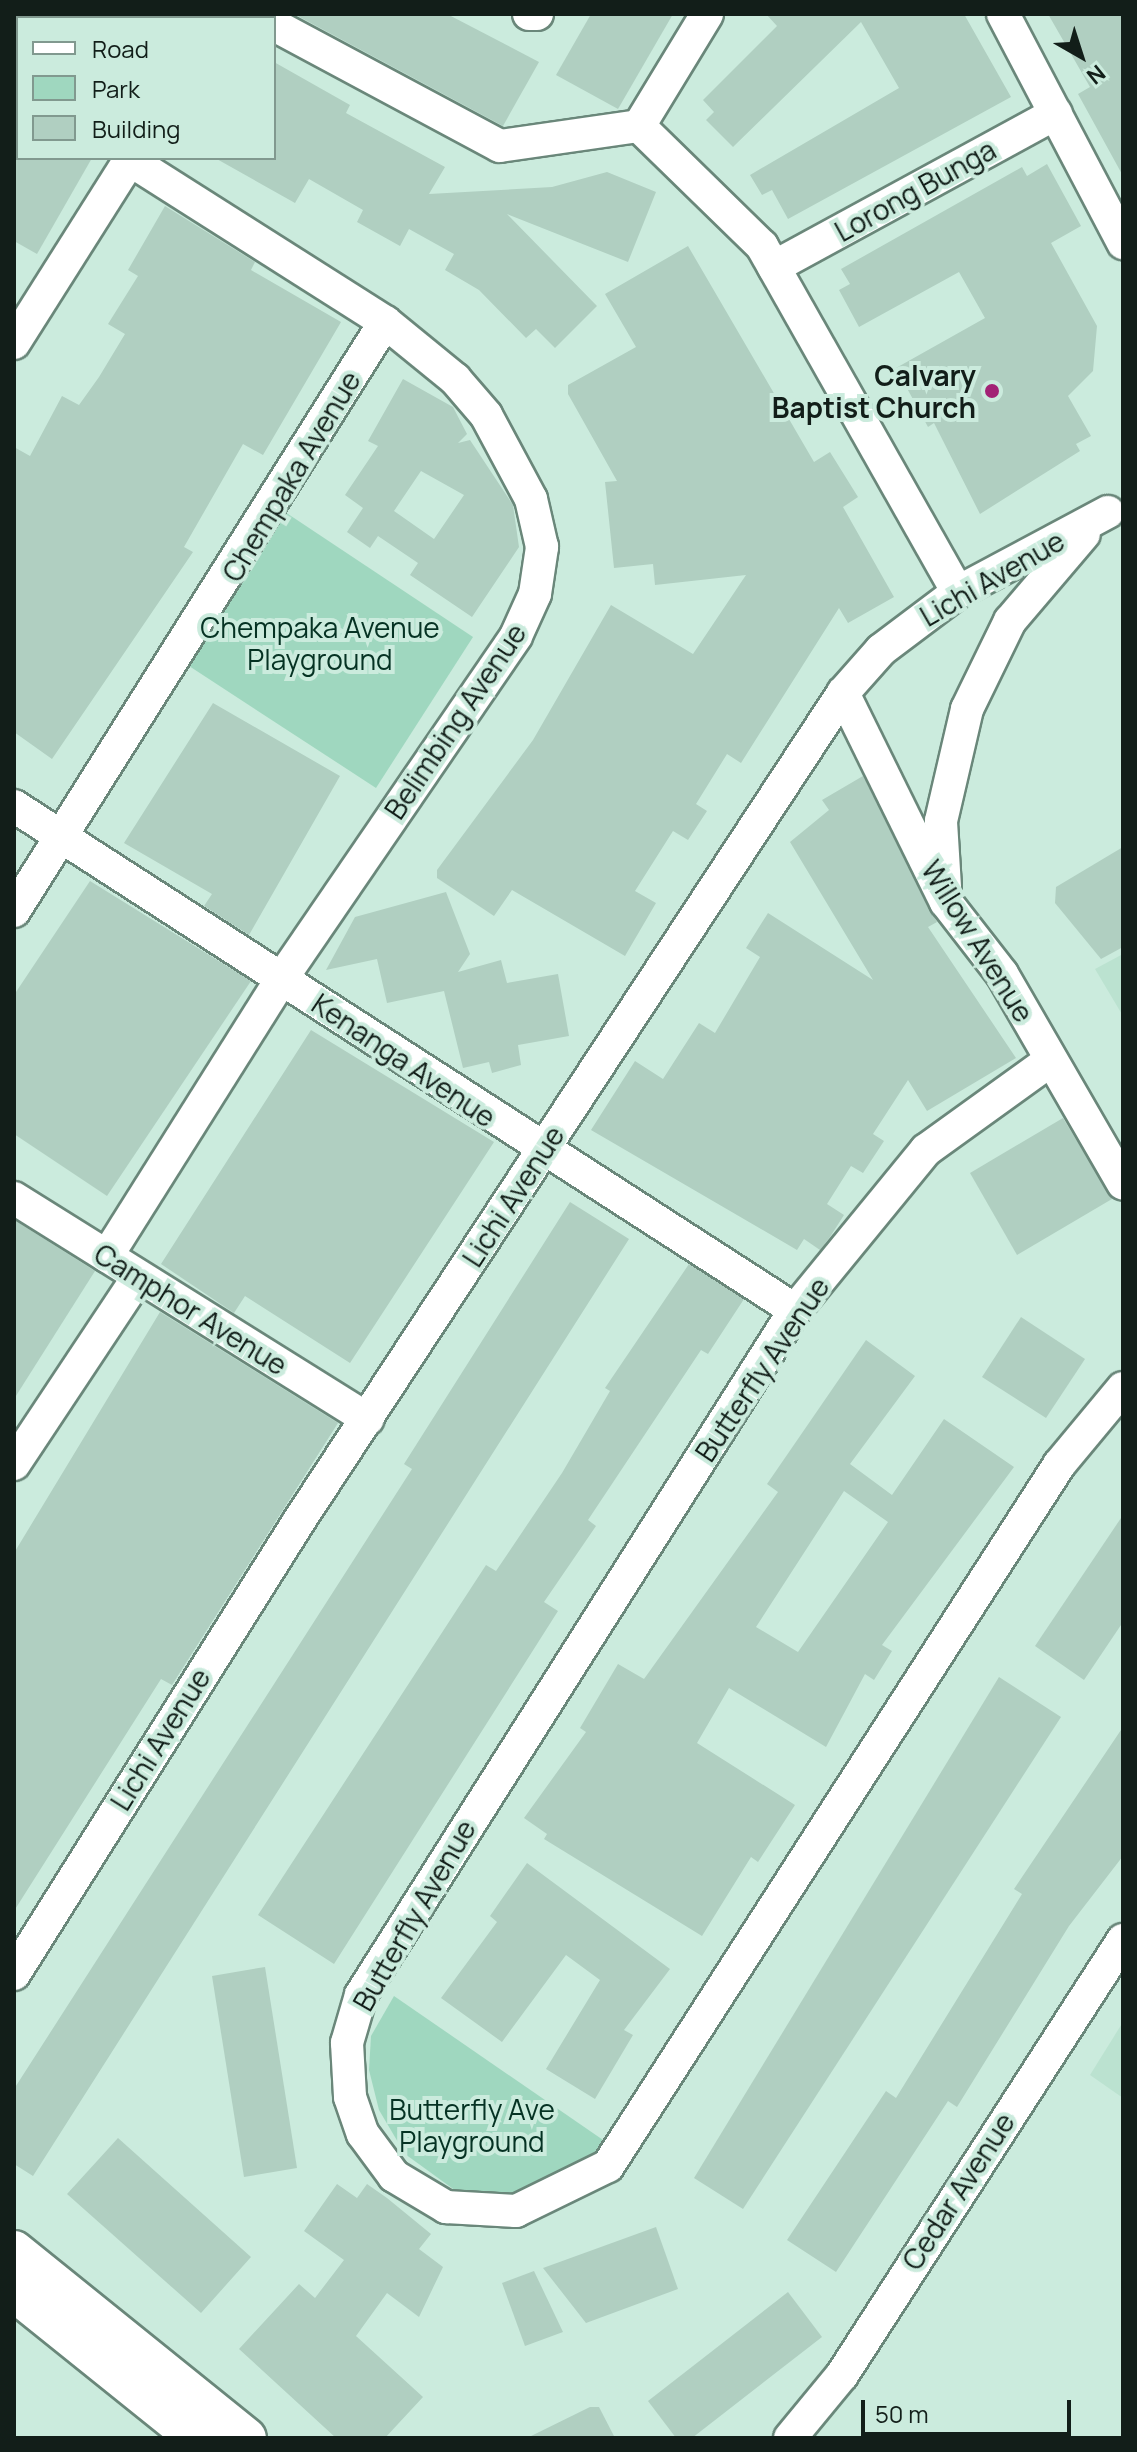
<!DOCTYPE html>
<style>
body{margin:0}
#map{position:relative;width:1137px;height:2452px;overflow:hidden;background:#cbebdd;font-family:Manrope,sans-serif}
div>[style]{position:absolute}
.built>*{inset:0;background:#bbe2d0}
.green>*{inset:0;background:#9fd7bf}
.building>*{inset:0;background:#b0cfc1}
.roads{filter:drop-shadow(2px 0 #6a877a) drop-shadow(-2px 0 #6a877a) drop-shadow(0 2px #6a877a) drop-shadow(0 -2px #6a877a)}
.minor>*{height:32px;margin:-16px;padding:0 16px;transform-origin:16px;border-radius:16px;background:#fff}
.major>*{height:40px;margin:-20px;padding:0 20px;transform-origin:20px;border-radius:20px;background:#fff}
.dots>*{width:22px;height:22px;translate:-50% -50%;box-sizing:border-box;border:4px solid #cbebdd;border-radius:50%}
span{translate:-50% -50%;white-space:nowrap;text-align:center;line-height:1.15;-webkit-text-stroke:8px #cbebdd;paint-order:stroke}
.street-label{font-size:28px;color:#121e19}
.poi-label{font-size:28px;color:#121e19;font-weight:700}
.right{translate:-100% -50%;text-align:right}
.park-label{font-size:28px;color:#053223}
.frame{position:absolute;inset:0;border:16px solid #121e19;pointer-events:none}
.legend{position:absolute;left:16px;top:16px;width:260px;height:144px;box-sizing:border-box;background:#cbebdd;border:2px solid #81998f;margin:0;padding:10px 14px;list-style:none;font-size:24px;color:#121e19}
.legend li{display:flex;align-items:center;gap:16px;height:40px}
.legend b{width:40px;border:2px solid #81998f}
.north{position:absolute;left:1041px;top:16px;width:80px;height:80px;-webkit-text-stroke:6px #cbebdd;paint-order:stroke;rotate:141deg;font-size:22px;font-weight:700;line-height:32px;text-align:center;color:#121e19}
.north::after{content:'';display:block;margin:auto;width:28px;height:36px;background:#121e19;clip-path:polygon(50% 0,100% 100%,50% 72%,0 100%)}
.scale{position:absolute;left:861px;top:2400px;width:210px;height:36px;box-sizing:border-box;border:4px solid #121e19;border-top:0;padding-left:10px;font-size:24px;line-height:28px;white-space:nowrap;color:#121e19;-webkit-text-stroke:6px #cbebdd;paint-order:stroke}
</style>
<div id="map">
<div class="built">
<i style="clip-path:polygon(1123px 954px,1123px 1016px,1095px 969px)"></i>
<i style="clip-path:polygon(1123px 2022px,1123px 2098px,1090px 2075px)"></i>
</div>
<div class="green">
<i style="clip-path:polygon(282px 510px,473px 637px,376px 788px,186px 664px)"></i>
<i style="clip-path:polygon(394px 1996px,606px 2142px,590px 2159px,523px 2194px,456px 2191px,405px 2154px,379px 2110px,369px 2070px,371px 2036px)"></i>
</div>
<div class="building">
<i style="clip-path:polygon(294px 14px,447px 14px,539px 62px,503px 126px)"></i>
<i style="clip-path:polygon(591px 14px,673px 14px,618px 109px,556px 75px)"></i>
<i style="clip-path:polygon(766px 14px,964px 14px,1011px 97px,788px 219px,772px 190px,762px 195px,750px 175px,899px 88px,861px 22px,733px 147px,706px 120px,714px 112px,703px 100px,777px 26px)"></i>
<i style="clip-path:polygon(1048px 14px,1123px 14px,1123px 176px,1078px 94px,1090px 87px)"></i>
<i style="clip-path:polygon(274px 62px,350px 105px,346px 113px,445px 167px,429px 194px,552px 187px,607px 172px,656px 192px,628px 262px,507px 214px,597px 306px,555px 348px,536px 329px,526px 338px,479px 290px,445px 270px,454px 254px,409px 229px,400px 246px,357px 222px,363px 210px,309px 179px,295px 203px,215px 158px,274px 158px)"></i>
<i style="clip-path:polygon(14px 158px,92px 158px,37px 254px,14px 241px)"></i>
<i style="clip-path:polygon(1047px 164px,1081px 226px,1051px 243px,1097px 326px,1093px 371px,1068px 396px,1091px 436px,1076px 444px,1080px 451px,980px 514px,934px 423px,928px 427px,896px 368px,985px 318px,959px 272px,859px 327px,839px 290px,850px 284px,841px 269px,1022px 167px,1027px 176px)"></i>
<i style="clip-path:polygon(165px 206px,255px 262px,251px 270px,341px 322px,263px 455px,243px 444px,184px 547px,193px 552px,52px 759px,14px 732px,14px 447px,30px 456px,62px 396px,79px 405px,99px 377px,125px 334px,108px 324px,138px 276px,128px 270px)"></i>
<i style="clip-path:polygon(688px 246px,814px 462px,830px 452px,858px 497px,843px 507px,894px 597px,848px 623px,839px 608px,741px 763px,727px 754px,696px 804px,707px 811px,688px 840px,673px 831px,635px 891px,656px 903px,625px 956px,512px 890px,494px 916px,437px 878px,437px 870px,533px 740px,611px 605px,693px 654px,746px 575px,655px 585px,653px 564px,614px 568px,605px 482px,617px 481px,568px 394px,568px 385px,636px 347px,605px 294px)"></i>
<i style="clip-path:polygon(evenodd,403px 379px,453px 407px,467px 434px,458px 443px,470px 440px,513px 505px,519px 547px,472px 617px,410px 575px,418px 563px,378px 536px,370px 548px,347px 532px,363px 508px,345px 495px,378px 446px,368px 441px,403px 379px,421px 471px,464px 495px,434px 539px,394px 511px,421px 471px)"></i>
<i style="clip-path:polygon(213px 703px,340px 776px,249px 935px,204px 906px,212px 894px,124px 843px)"></i>
<i style="clip-path:polygon(863px 776px,937px 922px,928px 927px,1016px 1058px,927px 1111px,908px 1080px,873px 1134px,884px 1141px,863px 1173px,851px 1166px,827px 1204px,844px 1215px,830px 1237px,820px 1250px,804px 1239px,797px 1250px,591px 1130px,635px 1061px,663px 1079px,699px 1023px,715px 1033px,760px 957px,746px 948px,768px 913px,873px 980px,790px 842px,829px 810px,822px 800px)"></i>
<i style="clip-path:polygon(1123px 847px,1123px 947px,1101px 959px,1055px 903px,1056px 887px)"></i>
<i style="clip-path:polygon(90px 881px,251px 981px,107px 1196px,14px 1134px,14px 995px)"></i>
<i style="clip-path:polygon(446px 892px,470px 954px,458px 972px,501px 960px,507px 983px,558px 974px,569px 1036px,518px 1045px,521px 1065px,492px 1073px,489px 1062px,463px 1068px,444px 991px,387px 1003px,377px 959px,326px 970px,355px 917px)"></i>
<i style="clip-path:polygon(311px 1030px,494px 1142px,350px 1363px,245px 1296px,234px 1313px,161px 1264px)"></i>
<i style="clip-path:polygon(1063px 1118px,1112px 1199px,1017px 1255px,970px 1173px)"></i>
<i style="clip-path:polygon(570px 1202px,629px 1239px,33px 2176px,14px 2164px,14px 2089px,412px 1469px,404px 1464px)"></i>
<i style="clip-path:polygon(14px 1220px,95px 1271px,14px 1399px)"></i>
<i style="clip-path:polygon(689px 1264px,744px 1299px,708px 1354px,701px 1350px,588px 1520px,596px 1526px,544px 1602px,558px 1611px,334px 1964px,258px 1915px,486px 1565px,496px 1571px,562px 1473px,610px 1391px,605px 1388px)"></i>
<i style="clip-path:polygon(160px 1312px,338px 1423px,172px 1685px,161px 1679px,14px 1911px,14px 1553px)"></i>
<i style="clip-path:polygon(1021px 1317px,1085px 1359px,1046px 1418px,982px 1377px)"></i>
<i style="clip-path:polygon(evenodd,866px 1340px,915px 1376px,850px 1464px,892px 1495px,944px 1419px,1014px 1467px,882px 1645px,892px 1651px,874px 1680px,865px 1674px,826px 1747px,729px 1688px,697px 1743px,795px 1805px,758px 1862px,751px 1857px,702px 1936px,544px 1839px,547px 1834px,524px 1818px,586px 1732px,580px 1728px,618px 1664px,644px 1679px,778px 1492px,767px 1484px,866px 1340px,844px 1491px,888px 1522px,798px 1652px,756px 1627px,844px 1491px)"></i>
<i style="clip-path:polygon(1123px 1515px,1123px 1622px,1084px 1680px,1035px 1646px)"></i>
<i style="clip-path:polygon(999px 1677px,1061px 1717px,743px 2209px,694px 2178px)"></i>
<i style="clip-path:polygon(1123px 1727px,1123px 1856px,1069px 1926px,957px 2107px,948px 2101px,836px 2272px,787px 2240px,886px 2091px,896px 2098px,1022px 1894px,1014px 1889px)"></i>
<i style="clip-path:polygon(527px 1863px,670px 1969px,624px 2030px,633px 2035px,595px 2099px,546px 2069px,600px 1980px,566px 1955px,502px 2042px,441px 1998px,497px 1922px,490px 1916px)"></i>
<i style="clip-path:polygon(265px 1967px,297px 2168px,244px 2177px,212px 1976px)"></i>
<i style="clip-path:polygon(118px 2138px,251px 2257px,201px 2313px,67px 2194px)"></i>
<i style="clip-path:polygon(337px 2184px,357px 2198px,367px 2184px,387px 2198px,431px 2234px,419px 2249px,443px 2267px,419px 2317px,387px 2293px,356px 2336px,423px 2397px,385px 2438px,336px 2438px,239px 2349px,299px 2284px,315px 2298px,344px 2260px,304px 2231px)"></i>
<i style="clip-path:polygon(656px 2227px,678px 2289px,586px 2323px,543px 2268px)"></i>
<i style="clip-path:polygon(534px 2271px,563px 2332px,525px 2346px,502px 2283px)"></i>
<i style="clip-path:polygon(788px 2292px,822px 2337px,692px 2438px,676px 2438px,648px 2401px)"></i>
<i style="clip-path:polygon(590px 2407px,599px 2407px,615px 2438px,527px 2438px)"></i>
</div>
<div class="roads">
<div class="minor">
<i style="left:529px;top:14px;width:8px"></i>
<i style="left:1003px;top:14px;width:259px;rotate:62.3deg"></i>
<i style="left:226px;top:18px;width:5px;rotate:-53deg"></i>
<i style="left:274px;top:25px;width:256px;rotate:28.2deg"></i>
<i style="left:500px;top:146px;width:140px;rotate:-8.2deg"></i>
<i style="left:639px;top:126px;width:172px;rotate:44.3deg"></i>
<i style="left:762px;top:246px;width:398px;rotate:60.5deg"></i>
<i style="left:639px;top:126px;width:131px;rotate:-58.7deg"></i>
<i style="left:774px;top:267px;width:321px;rotate:-28.6deg"></i>
<i style="left:14px;top:343px;width:219px;rotate:-57.7deg"></i>
<i style="left:843px;top:693px;width:233px;rotate:63.8deg"></i>
<i style="left:946px;top:902px;width:91px;rotate:52.1deg"></i>
<i style="left:1002px;top:974px;width:242px;rotate:60deg"></i>
<i style="left:14px;top:806px;width:930px;rotate:32.84deg"></i>
<i style="left:945px;top:887px;width:66px;rotate:-93.5deg"></i>
<i style="left:941px;top:821px;width:115px;rotate:-76.9deg"></i>
<i style="left:967px;top:709px;width:98px;rotate:-64deg"></i>
<i style="left:1010px;top:621px;width:114px;rotate:-49.6deg"></i>
<i style="left:14px;top:911px;width:696px;rotate:-57.79deg"></i>
<i style="left:1051px;top:1060px;width:154px;rotate:144.2deg"></i>
<i style="left:926px;top:1150px;width:207px;rotate:129.3deg"></i>
<i style="left:795px;top:1310px;width:811px;rotate:122.36deg"></i>
<i style="left:361px;top:1995px;width:50px;rotate:106.3deg"></i>
<i style="left:347px;top:2043px;width:54px;rotate:86.8deg"></i>
<i style="left:350px;top:2097px;width:39px;rotate:71deg"></i>
<i style="left:363px;top:2134px;width:52px;rotate:53.6deg"></i>
<i style="left:394px;top:2176px;width:61px;rotate:30.8deg"></i>
<i style="left:446px;top:2207px;width:70px;rotate:3.3deg"></i>
<i style="left:516px;top:2211px;width:102px;rotate:-26.1deg"></i>
<i style="left:608px;top:2166px;width:834px;rotate:-57.24deg"></i>
<i style="left:1059px;top:1465px;width:100px;rotate:-50.3deg"></i>
<i style="left:14px;top:1198px;width:417px;rotate:32deg"></i>
<i style="left:107px;top:1256px;width:328px;rotate:-57.8deg"></i>
<i style="left:282px;top:978px;width:414px;rotate:-55.6deg"></i>
<i style="left:516px;top:636px;width:46px;rotate:-65.7deg"></i>
<i style="left:535px;top:594px;width:48px;rotate:-81.5deg"></i>
<i style="left:542px;top:547px;width:49px;rotate:-102.9deg"></i>
<i style="left:531px;top:499px;width:95px;rotate:-118.2deg"></i>
<i style="left:486px;top:415px;width:48px;rotate:-130.7deg"></i>
<i style="left:455px;top:379px;width:90px;rotate:-140.8deg"></i>
<i style="left:385px;top:322px;width:302px;rotate:-147.6deg"></i>
<i style="left:14px;top:1464px;width:222px;rotate:-56.4deg"></i>
<i style="left:14px;top:1974px;width:535px;rotate:-57.82deg"></i>
<i style="left:299px;top:1521px;width:991px;rotate:-56.69deg"></i>
<i style="left:843px;top:693px;width:57px;rotate:-48.5deg"></i>
<i style="left:881px;top:650px;width:96px;rotate:-37deg"></i>
<i style="left:958px;top:592px;width:170px;rotate:-28.1deg"></i>
<i style="left:790px;top:2438px;width:82px;rotate:-50.5deg"></i>
<i style="left:842px;top:2375px;width:518px;rotate:-57.14deg"></i>
</div>
<div class="major">
<i style="left:14px;top:2251px;width:298px;rotate:38.9deg"></i>
<i style="left:14px;top:2291px;width:235px;rotate:38.8deg"></i>
</div>
</div>
<div class="dots">
<i style="left:992px;top:391px;background:#a22375"></i>
</div>
<div class="street-label">
<span style="left:915px;top:190px;rotate:-29deg">Lorong Bunga</span>
<span style="left:291px;top:476px;rotate:-59deg">Chempaka Avenue</span>
<span style="left:992px;top:578px;rotate:-30deg">Lichi Avenue</span>
<span style="left:455px;top:721px;rotate:-56deg">Belimbing Avenue</span>
<span style="left:978px;top:941px;rotate:58deg">Willow Avenue</span>
<span style="left:404px;top:1060px;rotate:34deg">Kenanga Avenue</span>
<span style="left:513px;top:1196px;rotate:-57deg">Lichi Avenue</span>
<span style="left:191px;top:1309px;rotate:32deg">Camphor Avenue</span>
<span style="left:762px;top:1369px;rotate:-56deg">Butterfly Avenue</span>
<span style="left:160px;top:1739px;rotate:-58deg">Lichi Avenue</span>
<span style="left:414px;top:1915px;rotate:-60deg">Butterfly Avenue</span>
<span style="left:958px;top:2191px;rotate:-57deg">Cedar Avenue</span>
</div>
<div class="poi-label">
<span class="right" style="left:976px;top:391px">Calvary<br>Baptist Church</span>
</div>
<div class="park-label">
<span style="left:320px;top:643px">Chempaka Avenue<br>Playground</span>
<span style="left:472px;top:2125px">Butterfly Ave<br>Playground</span>
</div>
<div class="frame"></div>
<ul class="legend">
<li><b style="height:10px;background:#fff"></b>Road</li>
<li><b style="height:22px;background:#9fd7bf"></b>Park</li>
<li><b style="height:22px;background:#b0cfc1"></b>Building</li>
</ul>
<div class="north">N</div>
<div class="scale">50 m</div>
</div>
